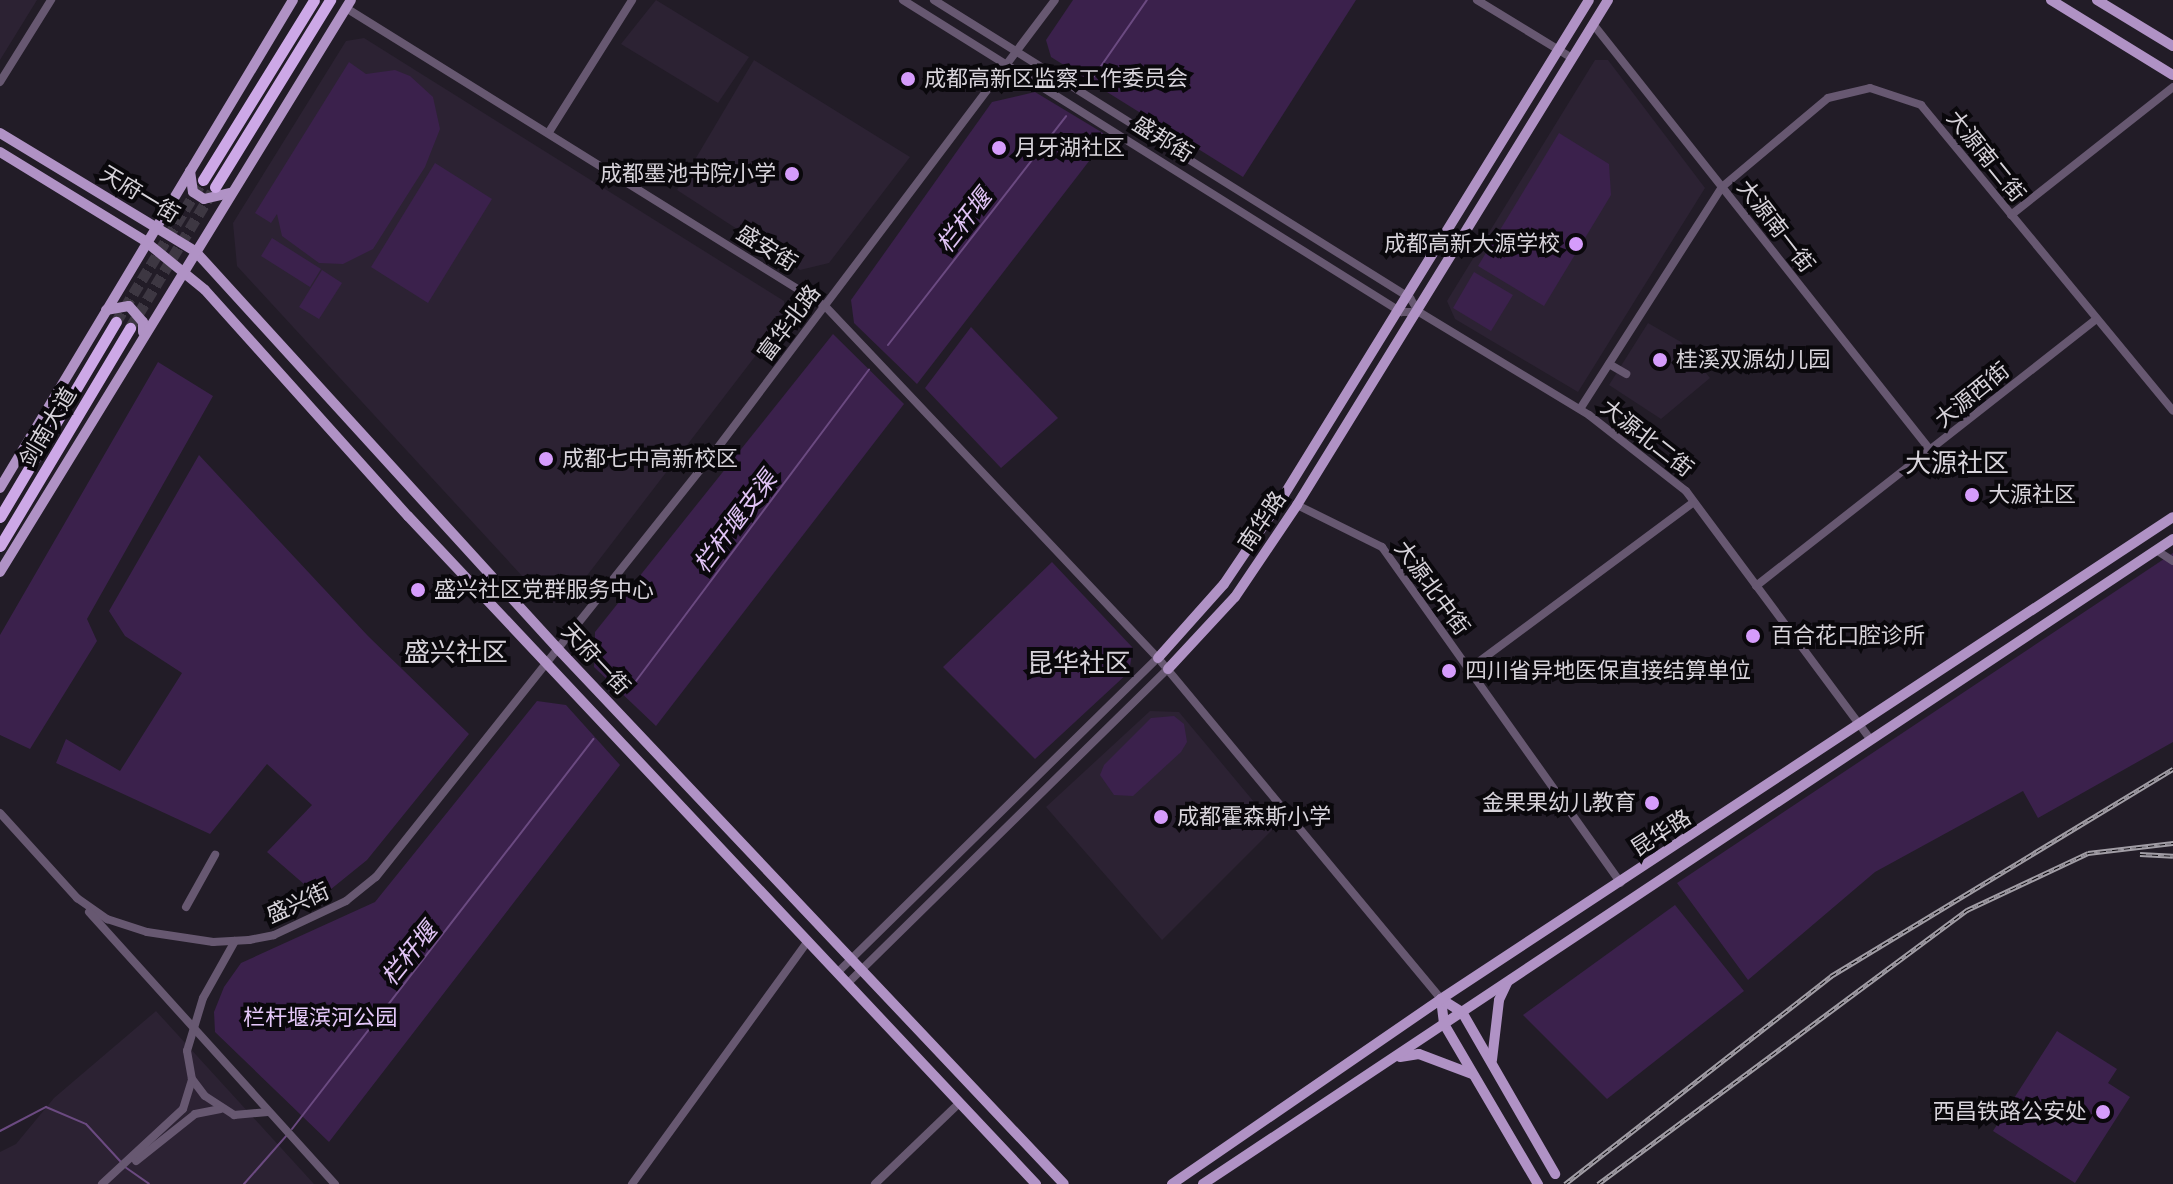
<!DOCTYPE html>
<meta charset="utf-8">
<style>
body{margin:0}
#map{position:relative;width:2173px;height:1184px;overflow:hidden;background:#221c27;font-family:"DM Sans","Noto Sans SC",sans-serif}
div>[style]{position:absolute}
.built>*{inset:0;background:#2c2233}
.green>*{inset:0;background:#3b214c}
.stream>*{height:2px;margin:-1px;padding:0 1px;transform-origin:1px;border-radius:1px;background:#6b4a81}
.highway-tunnel>*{height:11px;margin-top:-5.5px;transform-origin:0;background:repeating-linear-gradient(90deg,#3d3742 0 11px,transparent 0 16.5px)}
.minor>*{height:8px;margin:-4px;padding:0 4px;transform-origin:4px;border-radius:4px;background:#675871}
.major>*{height:10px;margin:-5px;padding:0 5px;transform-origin:5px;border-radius:5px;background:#b092c5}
.highway>*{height:11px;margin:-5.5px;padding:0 5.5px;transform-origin:5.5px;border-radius:5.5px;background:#cda8e7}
.rail>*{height:5px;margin-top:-2.5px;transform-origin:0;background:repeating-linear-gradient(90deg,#0a080c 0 6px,#a19da5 0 12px);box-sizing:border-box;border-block:2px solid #a19da5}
.dots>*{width:22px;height:22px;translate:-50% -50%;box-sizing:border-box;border:4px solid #0a080c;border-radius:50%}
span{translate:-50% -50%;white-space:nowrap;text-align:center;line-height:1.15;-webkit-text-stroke:8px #0a080c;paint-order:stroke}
.poi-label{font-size:22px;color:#d7d3da}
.left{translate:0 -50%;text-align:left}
.right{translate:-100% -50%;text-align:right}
.street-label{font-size:22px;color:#d7d3da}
.park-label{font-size:22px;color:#e6c9fb}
.water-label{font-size:24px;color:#e1c4f6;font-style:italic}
.quarter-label{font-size:26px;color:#d7d3da}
</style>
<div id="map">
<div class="built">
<i style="clip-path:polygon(0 0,37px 0,0 60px)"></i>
<i style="clip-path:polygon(656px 0,749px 57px,718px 103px,621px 44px)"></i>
<i style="clip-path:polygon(364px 38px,784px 301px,786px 316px,566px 603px,546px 602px,237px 266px,233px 223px,346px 41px)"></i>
<i style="clip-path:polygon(754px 60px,910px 157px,829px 263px,800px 270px,677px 190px)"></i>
<i style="clip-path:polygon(1595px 60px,1608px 60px,1705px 188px,1578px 392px,1455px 319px,1447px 301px)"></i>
<i style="clip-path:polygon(1648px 323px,1681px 342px,1710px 378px,1661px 419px,1609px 385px)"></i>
<i style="clip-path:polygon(1150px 711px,1179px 712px,1275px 827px,1162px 940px,1046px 807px)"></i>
<i style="clip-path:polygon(156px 1011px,314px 1184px,0 1184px,0 1152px,16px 1144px,54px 1098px)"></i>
</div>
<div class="green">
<i style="clip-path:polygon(1073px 0,1356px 0,1243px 177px,1051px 57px,1046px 40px)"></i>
<i style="clip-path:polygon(349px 62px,366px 74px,395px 70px,410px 76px,433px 97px,440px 129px,425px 167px,373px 249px,343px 264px,319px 263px,282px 236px,277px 214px,271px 223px,255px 213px)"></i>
<i style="clip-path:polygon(1035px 92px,1103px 133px,1103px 143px,917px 384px,854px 323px,851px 300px,992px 102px)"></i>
<i style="clip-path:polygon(1559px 133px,1609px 164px,1611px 195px,1544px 306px,1478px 266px)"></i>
<i style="clip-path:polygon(435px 163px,492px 199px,428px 303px,371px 267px)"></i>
<i style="clip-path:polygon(272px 238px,321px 269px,310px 287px,261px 256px)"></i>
<i style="clip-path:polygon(322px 270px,342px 283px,319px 319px,299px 307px)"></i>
<i style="clip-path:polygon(1474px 272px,1513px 295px,1491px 331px,1453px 308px)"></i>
<i style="clip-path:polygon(971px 327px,1058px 418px,1001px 468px,925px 388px)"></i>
<i style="clip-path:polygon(833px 334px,904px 404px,656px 726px,594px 667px,595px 632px)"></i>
<i style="clip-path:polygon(158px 362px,213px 396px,87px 619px,97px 641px,30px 749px,0 735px,0 635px)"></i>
<i style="clip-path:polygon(199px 455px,368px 636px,469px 734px,367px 860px,320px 898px,267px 852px,312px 805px,267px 764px,210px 834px,56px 763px,66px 739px,120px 771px,182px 673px,125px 636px,109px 611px)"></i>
<i style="clip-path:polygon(2173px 553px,2173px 742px,2038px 818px,2023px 791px,1875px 872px,1748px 980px,1677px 883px)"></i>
<i style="clip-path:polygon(1052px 562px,1133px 648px,1129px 672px,1035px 759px,943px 667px)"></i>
<i style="clip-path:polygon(537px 701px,566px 705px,620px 765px,329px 1142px,215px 1032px,214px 1012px,224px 987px,241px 963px,375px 902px)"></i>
<i style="clip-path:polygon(1174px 716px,1184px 724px,1187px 742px,1181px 752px,1133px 796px,1114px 795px,1100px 775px,1104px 765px,1151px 718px)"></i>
<i style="clip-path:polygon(1675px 905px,1744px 991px,1607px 1099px,1523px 1015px)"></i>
<i style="clip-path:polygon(2057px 1031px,2117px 1069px,2108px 1083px,2130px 1097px,2075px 1183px,1993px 1131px)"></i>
</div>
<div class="stream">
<i style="left:1092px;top:79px;width:96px;rotate:-55.2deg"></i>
<i style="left:888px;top:345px;width:290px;rotate:-52.1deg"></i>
<i style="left:627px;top:693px;width:404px;rotate:-53.2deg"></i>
<i style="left:292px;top:1129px;width:493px;rotate:-52.3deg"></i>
<i style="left:0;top:1131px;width:52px;rotate:-27.6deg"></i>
<i style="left:46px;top:1107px;width:43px;rotate:23deg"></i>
<i style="left:86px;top:1124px;width:52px;rotate:47.4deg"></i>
<i style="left:125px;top:1167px;width:29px;rotate:35deg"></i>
<i style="left:244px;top:1184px;width:67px;rotate:-48.7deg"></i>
</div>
<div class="highway-tunnel">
<i style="left:116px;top:322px;width:167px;rotate:-58.5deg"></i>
<i style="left:130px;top:328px;width:159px;rotate:-58.9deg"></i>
</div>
<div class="minor">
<i style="left:903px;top:0;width:588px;rotate:32.07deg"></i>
<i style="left:1401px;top:312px;width:18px"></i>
<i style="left:1419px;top:312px;width:199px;rotate:31.2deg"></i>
<i style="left:1589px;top:415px;width:123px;rotate:38.1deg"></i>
<i style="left:1686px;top:491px;width:310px;rotate:53.4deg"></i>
<i style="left:934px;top:0;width:562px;rotate:32.05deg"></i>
<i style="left:1410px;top:298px;width:15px;rotate:58deg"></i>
<i style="left:1477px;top:0;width:111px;rotate:31.4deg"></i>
<i style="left:346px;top:8px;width:564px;rotate:31.89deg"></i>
<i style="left:825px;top:306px;width:485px;rotate:46.6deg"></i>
<i style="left:1158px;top:658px;width:443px;rotate:50.3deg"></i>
<i style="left:1593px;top:24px;width:545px;rotate:51.64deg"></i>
<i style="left:0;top:82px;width:97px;rotate:-58.1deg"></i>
<i style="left:549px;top:132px;width:156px;rotate:-57.8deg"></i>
<i style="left:2011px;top:215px;width:206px;rotate:-38.3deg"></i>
<i style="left:1609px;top:364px;width:20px;rotate:30deg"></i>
<i style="left:1580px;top:409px;width:264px;rotate:-57.4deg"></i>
<i style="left:1722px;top:187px;width:138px;rotate:-40deg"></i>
<i style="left:1828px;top:98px;width:43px;rotate:-13.4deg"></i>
<i style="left:1870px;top:88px;width:54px;rotate:18.4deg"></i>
<i style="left:1921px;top:105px;width:396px;rotate:50.5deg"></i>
<i style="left:1297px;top:505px;width:95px;rotate:26.3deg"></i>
<i style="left:1382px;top:547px;width:412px;rotate:54.6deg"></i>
<i style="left:2156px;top:550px;width:20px;rotate:33deg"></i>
<i style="left:1756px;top:586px;width:432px;rotate:-38.1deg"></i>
<i style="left:1469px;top:669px;width:280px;rotate:-36.6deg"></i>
<i style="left:0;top:813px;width:115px;rotate:47.8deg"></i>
<i style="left:77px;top:898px;width:37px;rotate:35deg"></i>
<i style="left:107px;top:919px;width:42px;rotate:18deg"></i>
<i style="left:147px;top:932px;width:67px;rotate:8.6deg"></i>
<i style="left:213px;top:942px;width:36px;rotate:-3deg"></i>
<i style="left:249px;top:940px;width:25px;rotate:-11deg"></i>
<i style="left:274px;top:935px;width:80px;rotate:-25.3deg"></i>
<i style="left:346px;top:901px;width:38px;rotate:-39deg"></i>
<i style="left:376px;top:877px;width:546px;rotate:-51.47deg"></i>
<i style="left:716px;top:450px;width:563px;rotate:-53.01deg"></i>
<i style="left:186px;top:907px;width:60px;rotate:-60.9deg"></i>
<i style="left:89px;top:912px;width:367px;rotate:47.9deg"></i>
<i style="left:235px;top:941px;width:65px;rotate:119.3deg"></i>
<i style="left:203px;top:998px;width:55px;rotate:106.8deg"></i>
<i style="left:187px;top:1051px;width:28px;rotate:80deg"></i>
<i style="left:192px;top:1079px;width:21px;rotate:53deg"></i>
<i style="left:205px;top:1096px;width:35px;rotate:33deg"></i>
<i style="left:234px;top:1115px;width:34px;rotate:-5deg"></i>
<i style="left:837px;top:973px;width:450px;rotate:-44.5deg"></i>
<i style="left:848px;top:983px;width:448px;rotate:-44.5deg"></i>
<i style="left:136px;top:1161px;width:75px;rotate:-38.5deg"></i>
<i style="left:195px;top:1114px;width:26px;rotate:-11deg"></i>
<i style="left:102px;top:1184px;width:110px;rotate:-42.8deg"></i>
<i style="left:183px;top:1109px;width:30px;rotate:-73deg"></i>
<i style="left:632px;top:1184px;width:300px;rotate:-54.1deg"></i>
<i style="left:875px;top:1184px;width:115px;rotate:-43.9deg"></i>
</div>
<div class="major">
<i style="left:2051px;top:0;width:143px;rotate:31.6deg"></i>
<i style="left:2097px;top:0;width:89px;rotate:31.2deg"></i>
<i style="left:0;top:133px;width:228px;rotate:31.2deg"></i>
<i style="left:195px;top:251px;width:539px;rotate:47.63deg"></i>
<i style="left:558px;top:649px;width:736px;rotate:46.6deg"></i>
<i style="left:0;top:152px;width:170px;rotate:31.5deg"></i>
<i style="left:145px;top:241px;width:77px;rotate:39.2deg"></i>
<i style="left:205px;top:290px;width:304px;rotate:48.1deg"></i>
<i style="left:408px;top:516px;width:917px;rotate:46.77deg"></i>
<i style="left:190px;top:171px;width:21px;rotate:82deg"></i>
<i style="left:193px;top:192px;width:13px;rotate:32deg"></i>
<i style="left:204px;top:199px;width:28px;rotate:-13deg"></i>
<i style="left:106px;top:310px;width:23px;rotate:-10deg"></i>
<i style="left:129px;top:306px;width:21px;rotate:49deg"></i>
<i style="left:143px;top:322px;width:10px;rotate:90deg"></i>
<i style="left:0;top:488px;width:569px;rotate:-59.02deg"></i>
<i style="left:0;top:572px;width:671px;rotate:-58.47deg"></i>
<i style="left:1158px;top:658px;width:99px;rotate:-48.3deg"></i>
<i style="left:1224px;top:584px;width:107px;rotate:-56deg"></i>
<i style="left:1284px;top:495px;width:581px;rotate:-58.36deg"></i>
<i style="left:1168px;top:669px;width:98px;rotate:-47.1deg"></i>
<i style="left:1235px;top:597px;width:111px;rotate:-56deg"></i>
<i style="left:1297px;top:505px;width:593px;rotate:-58.37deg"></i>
<i style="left:1441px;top:999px;width:25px;rotate:83deg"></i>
<i style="left:1444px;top:1024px;width:186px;rotate:59.6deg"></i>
<i style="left:1441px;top:999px;width:25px;rotate:32deg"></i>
<i style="left:1462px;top:1012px;width:187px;rotate:60.1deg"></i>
<i style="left:1400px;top:1057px;width:19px;rotate:-9deg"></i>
<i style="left:1419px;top:1054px;width:57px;rotate:20.7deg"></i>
<i style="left:1492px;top:1060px;width:60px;rotate:-83.3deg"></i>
<i style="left:1499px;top:1000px;width:19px;rotate:-65deg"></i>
<i style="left:1172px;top:1184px;width:326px;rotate:-34.5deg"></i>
<i style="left:1441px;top:999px;width:876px;rotate:-33.36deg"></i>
<i style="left:1203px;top:1184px;width:1165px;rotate:-33.62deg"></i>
</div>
<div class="highway">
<i style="left:203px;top:180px;width:211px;rotate:-58.3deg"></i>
<i style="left:215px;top:187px;width:220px;rotate:-58.4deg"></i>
<i style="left:0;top:517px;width:227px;rotate:-59.3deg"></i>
<i style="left:0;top:546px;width:254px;rotate:-59.2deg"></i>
</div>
<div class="rail">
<i style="left:2140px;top:854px;width:33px;rotate:3deg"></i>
<i style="left:1565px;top:1184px;width:338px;rotate:-38deg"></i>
<i style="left:1831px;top:976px;width:400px;rotate:-31.2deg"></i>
<i style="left:1598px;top:1184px;width:460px;rotate:-36.6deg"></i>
<i style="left:1967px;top:910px;width:134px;rotate:-25.2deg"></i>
<i style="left:2088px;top:853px;width:86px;rotate:-6.7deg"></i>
</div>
<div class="dots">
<i style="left:908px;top:79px;background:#d59cfb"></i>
<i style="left:999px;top:148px;background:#d59cfb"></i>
<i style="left:792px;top:174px;background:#d59cfb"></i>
<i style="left:1576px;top:244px;background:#d59cfb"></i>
<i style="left:1660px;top:360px;background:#d59cfb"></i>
<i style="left:546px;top:459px;background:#d59cfb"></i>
<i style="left:1972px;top:495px;background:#d59cfb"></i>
<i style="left:418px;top:590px;background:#d59cfb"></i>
<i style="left:1753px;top:636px;background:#d59cfb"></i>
<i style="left:1449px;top:671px;background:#d59cfb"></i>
<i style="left:1652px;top:803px;background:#d59cfb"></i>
<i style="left:1161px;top:817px;background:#d59cfb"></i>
<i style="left:2103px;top:1112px;background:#d59cfb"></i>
</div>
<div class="poi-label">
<span class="left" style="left:924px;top:79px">成都高新区监察工作委员会</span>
<span class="left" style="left:1015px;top:148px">月牙湖社区</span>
<span class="right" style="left:776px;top:174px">成都墨池书院小学</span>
<span class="right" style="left:1560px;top:244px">成都高新大源学校</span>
<span class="left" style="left:1676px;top:360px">桂溪双源幼儿园</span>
<span class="left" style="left:562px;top:459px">成都七中高新校区</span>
<span class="left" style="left:1988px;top:495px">大源社区</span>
<span class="left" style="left:434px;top:590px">盛兴社区党群服务中心</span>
<span class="left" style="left:1771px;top:636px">百合花口腔诊所</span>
<span class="left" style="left:1465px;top:671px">四川省异地医保直接结算单位</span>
<span class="right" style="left:1636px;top:803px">金果果幼儿教育</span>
<span class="left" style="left:1177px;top:817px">成都霍森斯小学</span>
<span class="right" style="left:2087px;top:1112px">西昌铁路公安处</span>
</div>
<div class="street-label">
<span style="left:1163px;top:139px;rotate:32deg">盛邦街</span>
<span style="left:1986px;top:156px;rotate:51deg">大源南二街</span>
<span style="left:140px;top:194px;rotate:31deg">天府一街</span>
<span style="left:1776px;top:226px;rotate:52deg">大源南一街</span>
<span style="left:767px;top:248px;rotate:32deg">盛安街</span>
<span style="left:789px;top:323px;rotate:-53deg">富华北路</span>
<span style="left:1972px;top:395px;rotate:-39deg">大源西街</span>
<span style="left:48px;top:427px;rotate:-59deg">剑南大道</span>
<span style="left:1647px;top:438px;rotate:38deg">大源北二街</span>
<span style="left:1262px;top:521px;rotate:-56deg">南华路</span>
<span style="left:1432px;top:588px;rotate:54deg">大源北中街</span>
<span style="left:596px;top:659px;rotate:47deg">天府一街</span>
<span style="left:1661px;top:833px;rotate:-33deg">昆华路</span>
<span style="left:298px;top:903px;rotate:-24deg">盛兴街</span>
</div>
<div class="park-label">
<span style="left:320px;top:1018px">栏杆堰滨河公园</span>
</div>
<div class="water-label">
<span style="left:964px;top:221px;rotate:-52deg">栏杆堰</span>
<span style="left:735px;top:522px;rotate:-53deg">栏杆堰支渠</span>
<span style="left:409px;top:954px;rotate:-51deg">栏杆堰</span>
</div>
<div class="quarter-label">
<span style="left:1957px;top:464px">大源社区</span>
<span style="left:456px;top:653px">盛兴社区</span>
<span style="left:1079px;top:664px">昆华社区</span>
</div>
</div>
